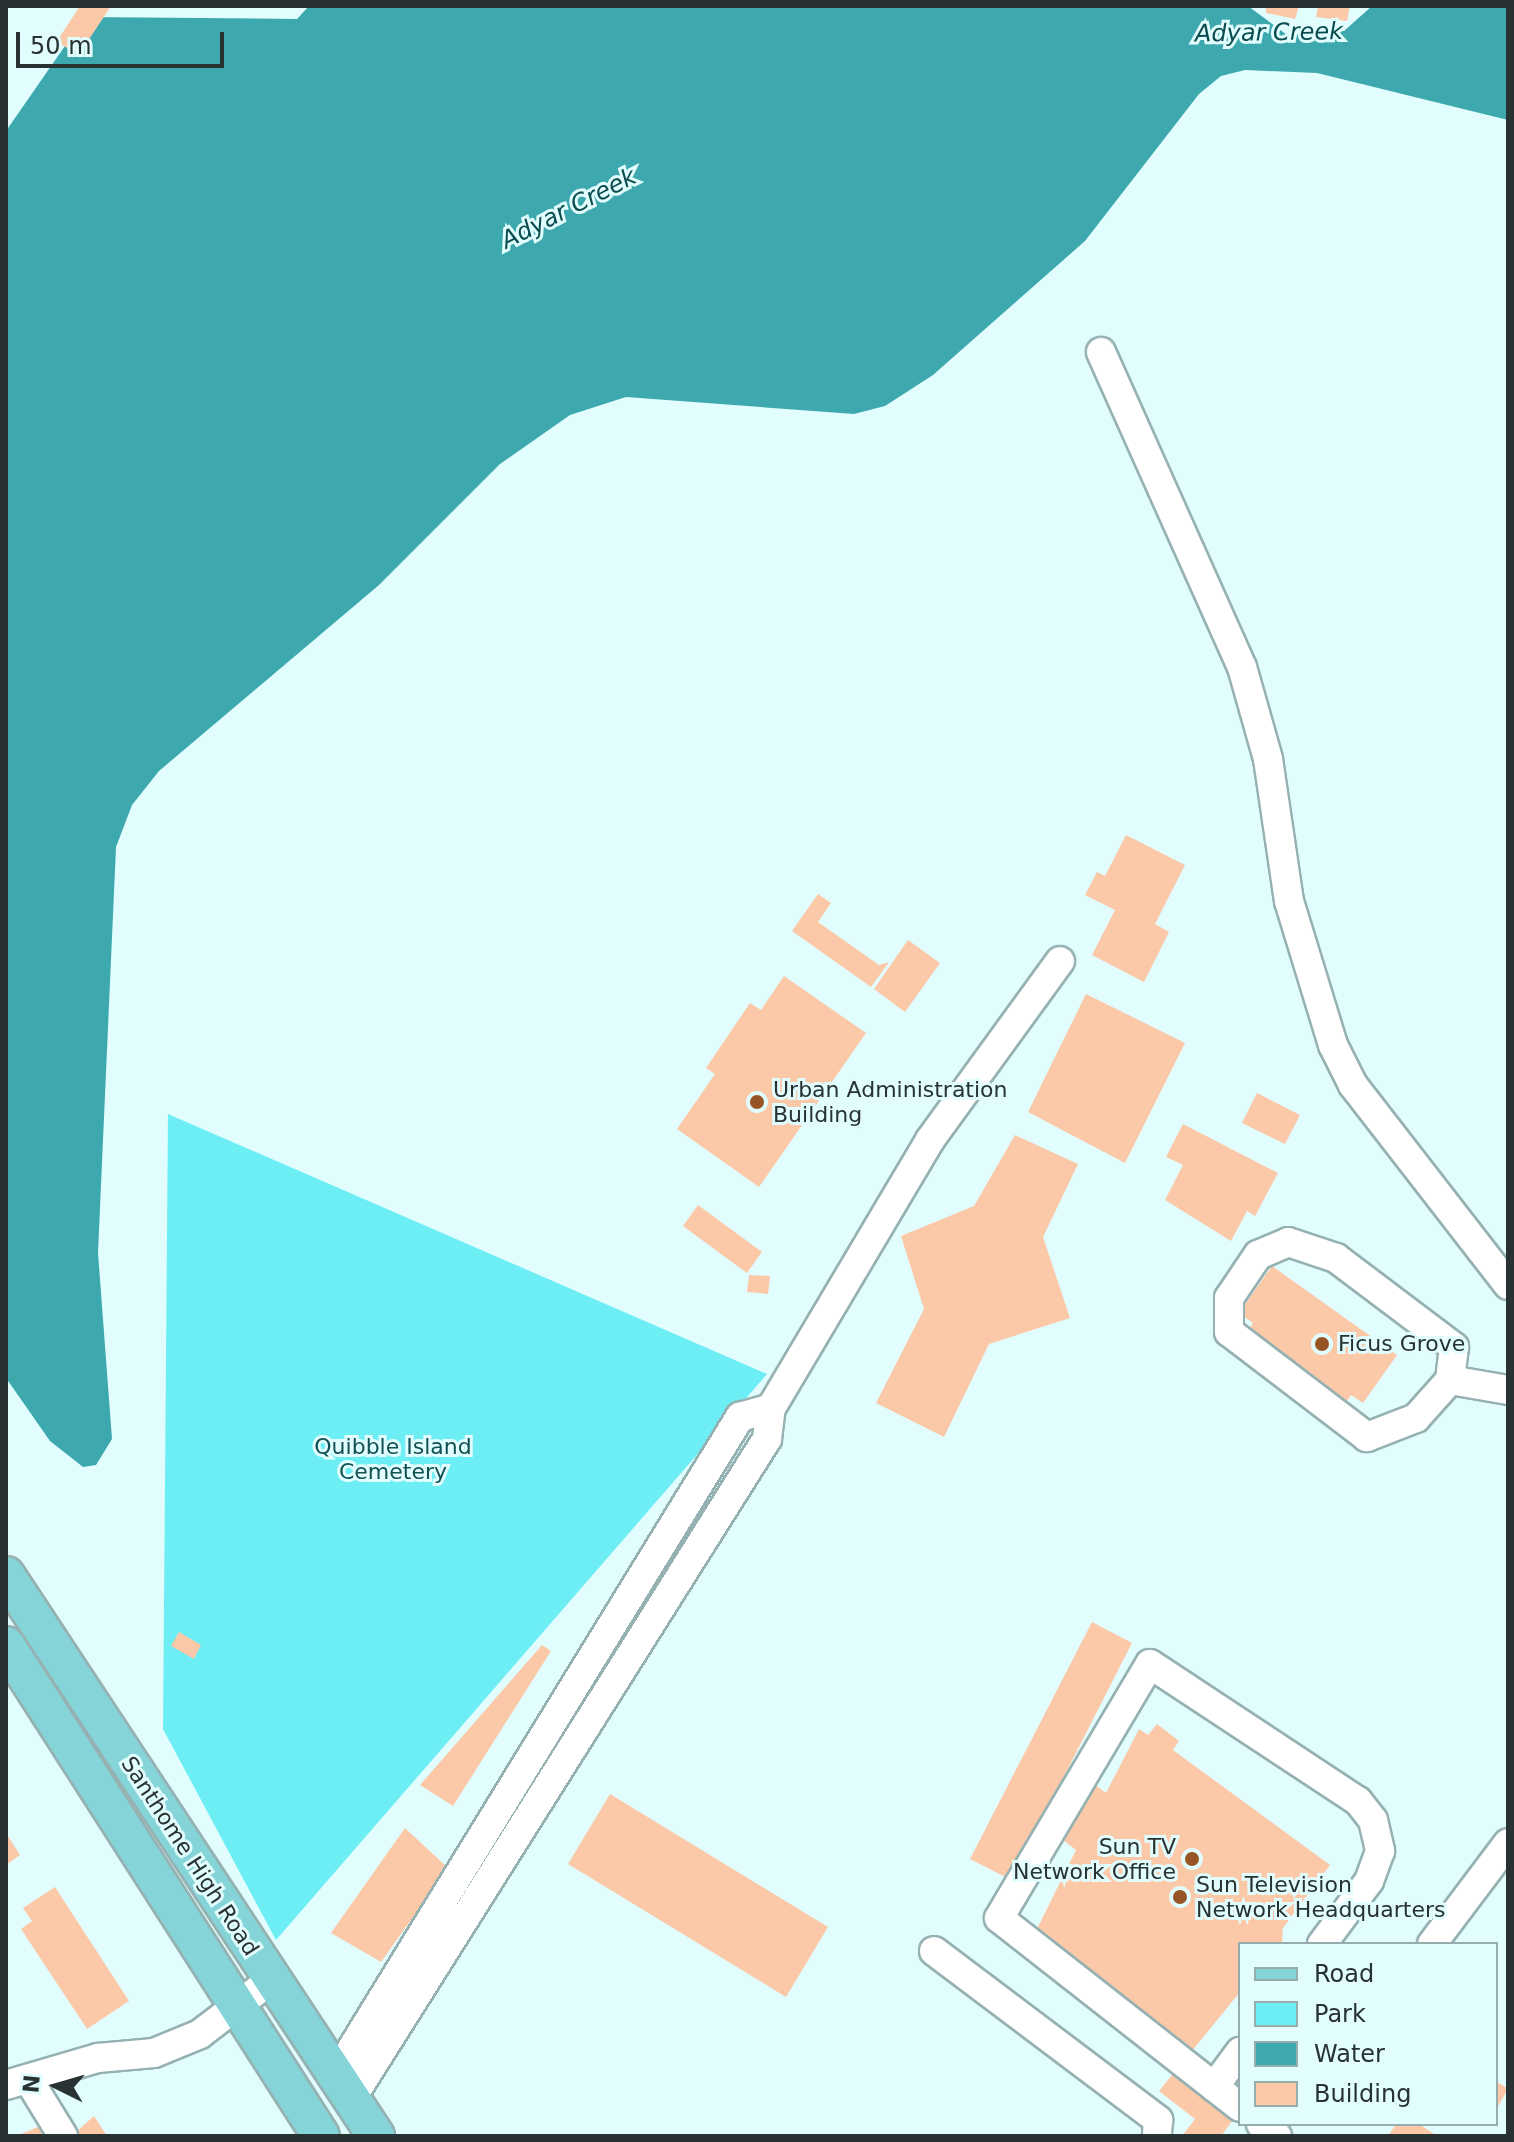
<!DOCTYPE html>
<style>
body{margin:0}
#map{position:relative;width:1514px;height:2142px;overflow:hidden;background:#e1fdfe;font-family:"DejaVu Sans",sans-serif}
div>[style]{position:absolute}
.green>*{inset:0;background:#6deef5}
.water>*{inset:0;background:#3da9af}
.building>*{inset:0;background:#fbc8a8}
.roads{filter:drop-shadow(2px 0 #96b1b2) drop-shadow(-2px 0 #96b1b2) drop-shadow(0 2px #96b1b2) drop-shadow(0 -2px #96b1b2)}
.minor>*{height:28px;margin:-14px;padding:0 14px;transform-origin:14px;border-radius:14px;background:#fff}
.major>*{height:36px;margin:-18px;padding:0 18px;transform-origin:18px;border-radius:18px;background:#85d4d8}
.dots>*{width:22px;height:22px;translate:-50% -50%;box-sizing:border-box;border:4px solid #e1fdfe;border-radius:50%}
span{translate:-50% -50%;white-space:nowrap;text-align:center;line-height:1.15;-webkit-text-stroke:6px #e1fdfe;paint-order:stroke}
.poi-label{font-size:22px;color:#283233}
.left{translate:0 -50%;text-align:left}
.right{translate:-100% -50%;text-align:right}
.park-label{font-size:22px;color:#125054}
.street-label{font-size:22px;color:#283233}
.water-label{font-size:24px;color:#094b4e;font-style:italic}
.frame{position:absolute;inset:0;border:8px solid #283233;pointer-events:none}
.legend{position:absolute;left:1238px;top:1942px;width:260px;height:184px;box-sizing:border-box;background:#e1fdfe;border:2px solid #97acad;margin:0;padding:10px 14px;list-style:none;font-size:24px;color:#283233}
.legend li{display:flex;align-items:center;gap:16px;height:40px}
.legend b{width:40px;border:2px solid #97acad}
.north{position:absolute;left:16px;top:2046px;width:80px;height:80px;-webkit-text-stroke:6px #e1fdfe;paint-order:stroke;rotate:275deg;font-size:22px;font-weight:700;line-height:32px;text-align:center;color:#283233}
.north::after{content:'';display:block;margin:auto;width:28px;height:36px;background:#283233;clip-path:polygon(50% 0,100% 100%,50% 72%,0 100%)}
.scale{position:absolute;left:16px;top:32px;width:208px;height:36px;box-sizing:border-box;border:4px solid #283233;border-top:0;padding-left:10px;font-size:24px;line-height:28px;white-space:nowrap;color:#283233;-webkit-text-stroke:6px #e1fdfe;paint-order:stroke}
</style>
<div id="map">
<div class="green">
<i style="clip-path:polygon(168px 1114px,767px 1374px,276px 1940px,163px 1729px)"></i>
</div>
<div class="water">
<i style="clip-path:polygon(309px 6px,1248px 6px,1287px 35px,1344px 31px,1372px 6px,1508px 6px,1508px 120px,1317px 73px,1245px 70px,1221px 76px,1199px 94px,1085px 241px,933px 375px,885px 406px,854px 414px,626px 397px,570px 415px,500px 464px,379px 585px,159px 771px,132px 805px,116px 847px,98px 1253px,112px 1439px,96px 1465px,83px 1467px,50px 1441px,6px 1378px,6px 131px,85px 17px,297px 19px)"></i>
</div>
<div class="building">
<i style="clip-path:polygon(80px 6px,111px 6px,78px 56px,57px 41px)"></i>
<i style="clip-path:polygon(1266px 6px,1299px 6px,1295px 19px,1266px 13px)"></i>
<i style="clip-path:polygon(1318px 6px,1350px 6px,1347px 21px,1316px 17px)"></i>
<i style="clip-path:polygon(1126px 835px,1185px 865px,1155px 924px,1169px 932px,1144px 982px,1092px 955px,1115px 910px,1085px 895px,1097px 872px,1105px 876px)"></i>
<i style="clip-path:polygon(818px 894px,831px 903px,818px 922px,879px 965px,889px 962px,871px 987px,792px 931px)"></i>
<i style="clip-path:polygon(908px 940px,940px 963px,905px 1012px,874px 989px)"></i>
<i style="clip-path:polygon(784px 976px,866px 1033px,759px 1187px,677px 1129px,715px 1074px,706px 1068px,750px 1003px,761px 1010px)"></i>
<i style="clip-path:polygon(1086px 994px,1185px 1043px,1125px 1163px,1028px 1112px)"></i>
<i style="clip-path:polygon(1257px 1093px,1300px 1115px,1285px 1144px,1242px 1123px)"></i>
<i style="clip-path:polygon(1183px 1124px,1278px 1173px,1255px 1216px,1247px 1211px,1231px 1241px,1165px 1200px,1183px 1165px,1166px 1157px)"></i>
<i style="clip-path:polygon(1015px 1135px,1078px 1164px,1043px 1237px,1070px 1318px,989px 1344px,944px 1437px,876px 1403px,924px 1309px,901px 1236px,974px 1206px)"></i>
<i style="clip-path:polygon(698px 1205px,762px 1252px,747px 1273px,683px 1226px)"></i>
<i style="clip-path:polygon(1272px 1266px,1397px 1355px,1363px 1403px,1351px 1395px,1345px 1404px,1247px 1333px,1253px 1323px,1239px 1313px)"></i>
<i style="clip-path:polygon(749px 1275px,770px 1276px,768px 1294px,747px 1292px)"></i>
<i style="clip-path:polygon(1092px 1622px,1132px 1643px,1011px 1880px,970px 1859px)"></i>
<i style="clip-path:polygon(179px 1632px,201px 1645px,194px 1659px,171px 1646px)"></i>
<i style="clip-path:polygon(542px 1645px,551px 1651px,453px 1806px,420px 1785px)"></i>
<i style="clip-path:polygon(1157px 1724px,1179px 1741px,1173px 1750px,1330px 1865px,1283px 1928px,1282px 1944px,1240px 1944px,1240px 1992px,1192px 2051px,1035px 1933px,1076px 1850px,1058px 1836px,1087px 1779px,1106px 1793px,1139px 1729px,1148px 1735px)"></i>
<i style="clip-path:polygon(610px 1794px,828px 1927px,786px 1997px,568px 1864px)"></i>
<i style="clip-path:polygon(405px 1828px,448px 1868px,381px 1962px,331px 1933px)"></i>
<i style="clip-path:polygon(6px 1833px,20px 1855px,6px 1865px)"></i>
<i style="clip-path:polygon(55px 1887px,129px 2001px,87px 2029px,21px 1929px,32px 1921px,23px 1908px)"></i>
<i style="clip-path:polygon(1176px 2070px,1236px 2116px,1221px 2136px,1182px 2136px,1195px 2119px,1159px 2091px)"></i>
<i style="clip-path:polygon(1496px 2081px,1508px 2089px,1496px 2110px)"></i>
<i style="clip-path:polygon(94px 2116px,107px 2136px,78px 2136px,76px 2132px)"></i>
<i style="clip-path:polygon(48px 2123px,54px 2136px,16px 2136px)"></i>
<i style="clip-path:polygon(1396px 2124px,1419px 2124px,1437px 2136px,1388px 2136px)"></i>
</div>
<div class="roads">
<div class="minor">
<i style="left:1101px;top:352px;width:345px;rotate:65.9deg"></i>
<i style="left:1242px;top:667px;width:96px;rotate:74.2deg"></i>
<i style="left:1268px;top:759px;width:144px;rotate:81.6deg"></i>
<i style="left:1289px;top:901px;width:151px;rotate:73deg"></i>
<i style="left:1333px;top:1045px;width:45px;rotate:63.4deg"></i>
<i style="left:1353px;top:1085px;width:253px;rotate:52.2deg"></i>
<i style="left:1288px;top:1242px;width:51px;rotate:18.4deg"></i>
<i style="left:1336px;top:1258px;width:148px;rotate:37deg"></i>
<i style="left:1454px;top:1347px;width:33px;rotate:97deg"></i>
<i style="left:1450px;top:1380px;width:51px;rotate:131.8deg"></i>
<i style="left:1416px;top:1418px;width:53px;rotate:158.8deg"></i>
<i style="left:1367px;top:1437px;width:173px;rotate:-142.7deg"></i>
<i style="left:1229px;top:1332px;width:34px;rotate:-90deg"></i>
<i style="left:1229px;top:1298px;width:52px;rotate:-56deg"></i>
<i style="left:1258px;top:1255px;width:33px;rotate:-23deg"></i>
<i style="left:1450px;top:1380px;width:59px;rotate:9.8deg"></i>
<i style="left:1432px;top:1944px;width:126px;rotate:-53deg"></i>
<i style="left:934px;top:1951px;width:281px;rotate:37deg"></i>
<i style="left:1158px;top:2120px;width:16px;rotate:94deg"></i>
<i style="left:335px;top:2076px;width:774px;rotate:-58.43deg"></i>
<i style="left:740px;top:1417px;width:32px;rotate:-16deg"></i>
<i style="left:771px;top:1408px;width:312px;rotate:-59.3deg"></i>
<i style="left:930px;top:1140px;width:221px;rotate:-54deg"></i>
<i style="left:28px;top:2079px;width:67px;rotate:58.4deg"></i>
<i style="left:6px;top:2085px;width:96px;rotate:-16.4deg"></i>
<i style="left:98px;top:2058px;width:56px;rotate:-5.1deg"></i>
<i style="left:154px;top:2053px;width:50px;rotate:-22.4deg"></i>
<i style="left:200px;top:2034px;width:89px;rotate:-37.3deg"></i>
<i style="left:1214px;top:2087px;width:44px;rotate:-53.4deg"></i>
<i style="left:351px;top:2099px;width:780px;rotate:-57.78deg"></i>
<i style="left:767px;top:1439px;width:31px;rotate:-83deg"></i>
<i style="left:1240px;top:2107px;width:306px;rotate:-141.9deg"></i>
<i style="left:999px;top:1918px;width:295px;rotate:-59.3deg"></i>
<i style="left:1150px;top:1664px;width:249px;rotate:33.4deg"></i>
<i style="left:1358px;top:1801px;width:24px;rotate:52deg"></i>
<i style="left:1373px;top:1820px;width:32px;rotate:77deg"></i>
<i style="left:1380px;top:1851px;width:32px;rotate:110deg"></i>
<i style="left:1369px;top:1881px;width:79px;rotate:126.7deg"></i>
<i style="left:1261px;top:2124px;width:20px;rotate:37deg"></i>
</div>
<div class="major">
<i style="left:6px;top:1575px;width:672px;rotate:56.59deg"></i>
<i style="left:6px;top:1645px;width:583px;rotate:57.32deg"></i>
</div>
</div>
<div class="dots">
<i style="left:757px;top:1102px;background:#975424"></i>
<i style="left:1322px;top:1344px;background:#975424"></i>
<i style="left:1192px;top:1859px;background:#975424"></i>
<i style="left:1180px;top:1897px;background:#975424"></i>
</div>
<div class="poi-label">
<span class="left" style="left:773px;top:1102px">Urban Administration<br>Building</span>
<span class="left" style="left:1338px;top:1344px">Ficus Grove</span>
<span class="right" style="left:1176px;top:1859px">Sun TV<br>Network Office</span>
<span class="left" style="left:1196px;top:1897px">Sun Television<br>Network Headquarters</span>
</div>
<div class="park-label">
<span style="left:393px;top:1459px">Quibble Island<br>Cemetery</span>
</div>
<div class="street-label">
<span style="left:190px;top:1856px;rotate:57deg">Santhome High Road</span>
</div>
<div class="water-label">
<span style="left:1269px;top:33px;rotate:-1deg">Adyar Creek</span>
<span style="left:569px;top:209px;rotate:-27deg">Adyar Creek</span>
</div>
<div class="frame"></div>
<ul class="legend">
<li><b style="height:10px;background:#85d4d8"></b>Road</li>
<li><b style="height:22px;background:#6deef5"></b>Park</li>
<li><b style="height:22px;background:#3da9af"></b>Water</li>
<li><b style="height:22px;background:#fbc8a8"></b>Building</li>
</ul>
<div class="north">N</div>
<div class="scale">50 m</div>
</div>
